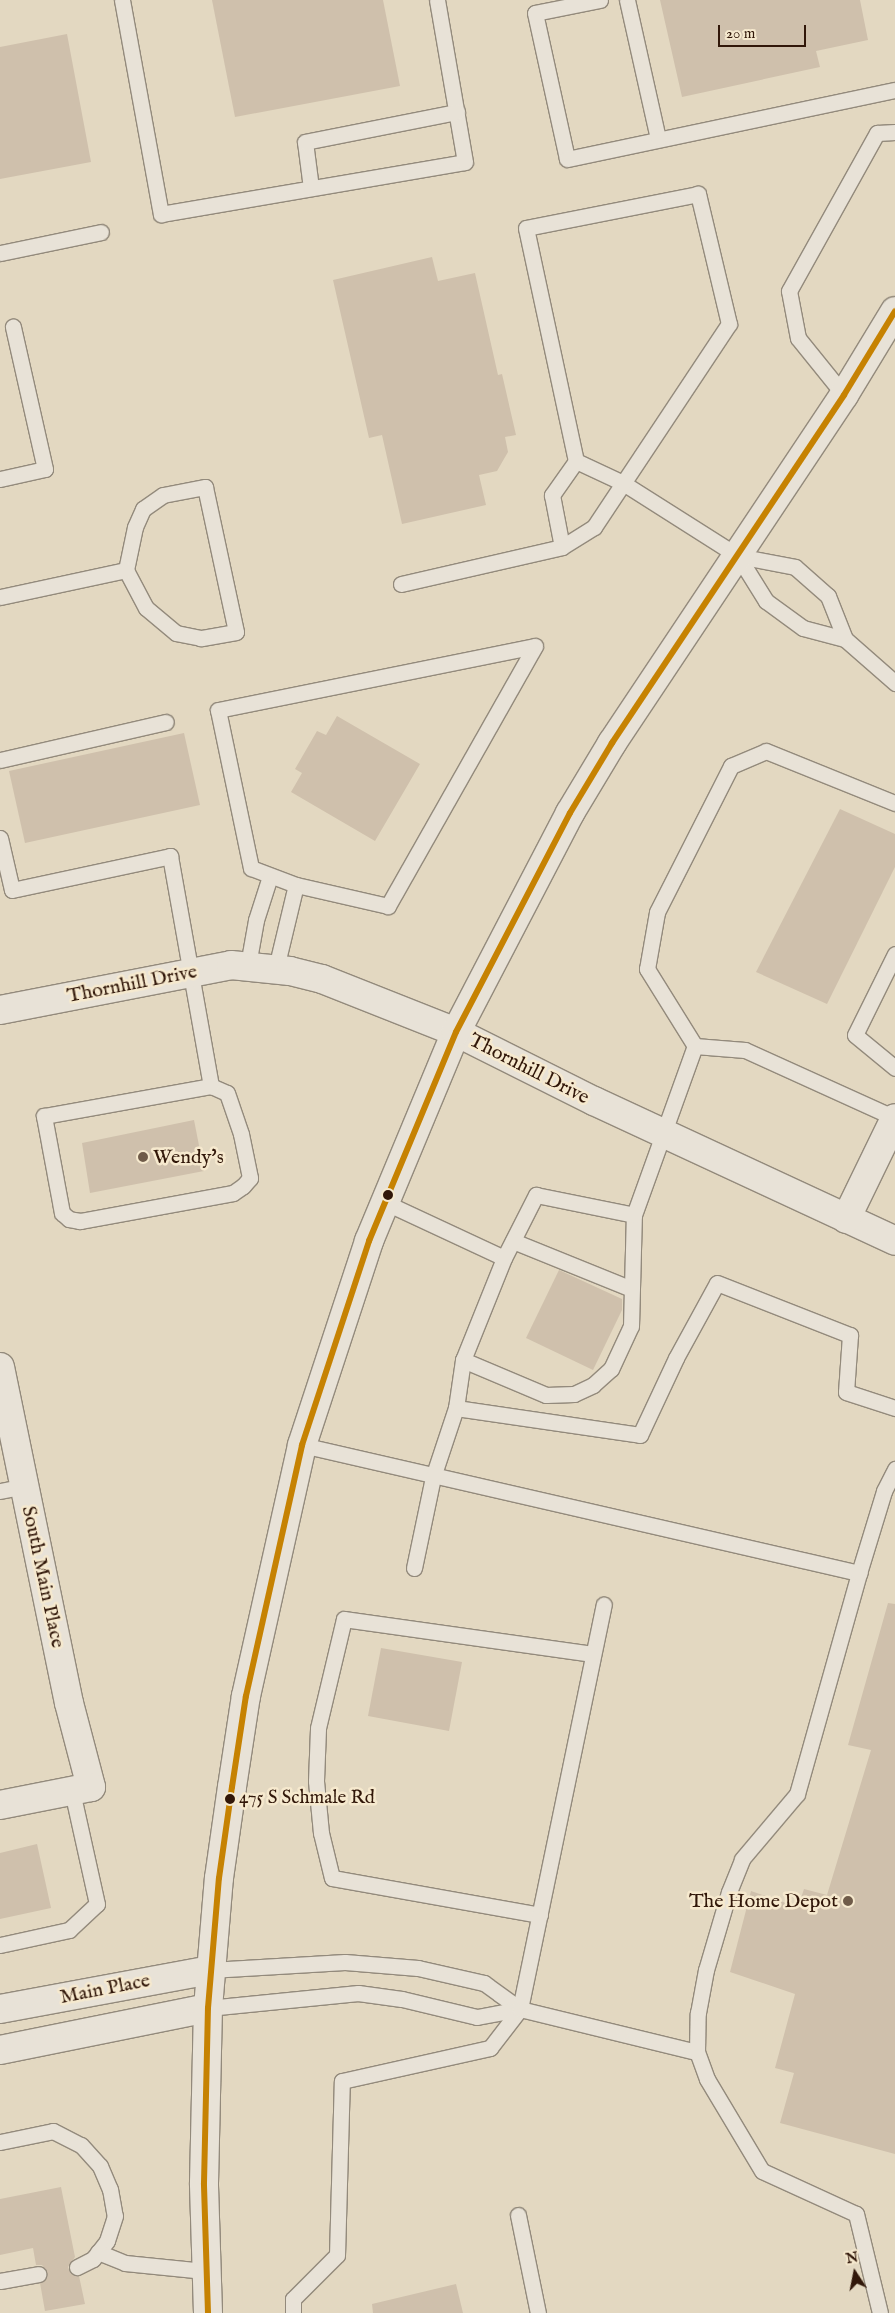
<!DOCTYPE html>
<style>
body{margin:0}
#map{position:relative;width:895px;height:2313px;overflow:hidden;background:#e3d8c1;font-family:"IM FELL English",serif}
div>[style]{position:absolute}
.building>*{inset:0;background:#cfc0ac}
.roads{filter:drop-shadow(1px 0 #938a7c) drop-shadow(-1px 0 #938a7c) drop-shadow(0 1px #938a7c) drop-shadow(0 -1px #938a7c)}
.lane>*{height:15px;margin:-7.5px;padding:0 7.5px;transform-origin:7.5px;border-radius:7.5px;background:#e8e2d7}
.street>*{height:28px;margin:-14px;padding:0 14px;transform-origin:14px;border-radius:14px;background:#e8e2d7}
.secondary>*{height:28px;margin:-14px;padding:0 14px;transform-origin:14px;border-radius:14px;background:#e8e2d7}
.bus-1>*{height:6px;margin:-3px;padding:0 3px;transform-origin:3px;border-radius:3px;background:#c68202}
.dots>*{width:14px;height:14px;translate:-50% -50%;box-sizing:border-box;border:2px solid #f6e9ce;border-radius:50%}
span{translate:-50% -50%;white-space:nowrap;text-align:center;line-height:1.15;-webkit-text-stroke:5px #f6e9ce;paint-order:stroke}
.bus-label{font-size:19px;color:#311709}
.left{translate:0 -50%;text-align:left}
.street-label{font-size:20px;color:#311709}
.poi-label{font-size:20px;color:#311709}
.right{translate:-100% -50%;text-align:right}
.north{position:absolute;left:830px;top:2248px;width:50px;height:50px;-webkit-text-stroke:4px #f6e9ce;paint-order:stroke;rotate:349deg;font-size:14px;font-weight:700;line-height:20px;text-align:center;color:#311709}
.north::after{content:'';display:block;margin:auto;width:18px;height:22px;background:#311709;clip-path:polygon(50% 0,100% 100%,50% 72%,0 100%)}
.scale{position:absolute;left:718px;top:25px;width:88px;height:22px;box-sizing:border-box;border:2px solid #311709;border-top:0;padding-left:6px;font-size:15px;line-height:18px;white-space:nowrap;color:#311709;-webkit-text-stroke:4px #f6e9ce;paint-order:stroke}
</style>
<div id="map">
<div class="building">
<i style="clip-path:polygon(212px 0,383px 0,400px 86px,235px 117px)"></i>
<i style="clip-path:polygon(660px 0,860px 0,868px 40px,816px 51px,820px 67px,682px 97px)"></i>
<i style="clip-path:polygon(67px 34px,91px 162px,0 179px,0 47px)"></i>
<i style="clip-path:polygon(432px 257px,438px 281px,475px 273px,498px 375px,502px 374px,516px 435px,505px 437px,508px 452px,497px 471px,479px 475px,486px 505px,402px 524px,382px 435px,369px 438px,333px 280px)"></i>
<i style="clip-path:polygon(337px 716px,420px 764px,375px 841px,291px 792px,302px 773px,295px 769px,317px 731px,326px 735px)"></i>
<i style="clip-path:polygon(184px 733px,200px 805px,25px 843px,9px 771px)"></i>
<i style="clip-path:polygon(840px 809px,895px 834px,895px 867px,827px 1004px,756px 972px)"></i>
<i style="clip-path:polygon(194px 1120px,204px 1171px,90px 1193px,82px 1143px)"></i>
<i style="clip-path:polygon(559px 1270px,622px 1299px,622px 1310px,593px 1370px,526px 1338px)"></i>
<i style="clip-path:polygon(888px 1603px,895px 1604px,895px 2154px,780px 2123px,794px 2073px,775px 2068px,795px 1994px,730px 1972px,751px 1891px,798px 1907px,804px 1889px,827px 1895px,871px 1750px,848px 1745px)"></i>
<i style="clip-path:polygon(381px 1648px,462px 1662px,449px 1731px,368px 1716px)"></i>
<i style="clip-path:polygon(37px 1844px,51px 1908px,0 1919px,0 1853px)"></i>
<i style="clip-path:polygon(61px 2187px,75px 2257px,68px 2267px,71px 2274px,79px 2276px,85px 2304px,45px 2311px,40px 2283px,47px 2278px,47px 2272px,42px 2265px,36px 2265px,33px 2248px,0 2255px,0 2199px)"></i>
<i style="clip-path:polygon(456px 2284px,463px 2313px,373px 2313px,372px 2304px)"></i>
</div>
<div class="roads">
<div class="lane">
<i style="left:122px;top:0;width:218px;rotate:79.7deg"></i>
<i style="left:161px;top:214px;width:308px;rotate:-9.7deg"></i>
<i style="left:465px;top:162px;width:164px;rotate:-99.8deg"></i>
<i style="left:600px;top:0;width:66px;rotate:168.7deg"></i>
<i style="left:535px;top:13px;width:149px;rotate:77.6deg"></i>
<i style="left:567px;top:159px;width:335px;rotate:-11.9deg"></i>
<i style="left:627px;top:0;width:142px;rotate:77.4deg"></i>
<i style="left:311px;top:188px;width:46px;rotate:-97.4deg"></i>
<i style="left:305px;top:142px;width:155px;rotate:-11.2deg"></i>
<i style="left:0;top:253px;width:103px;rotate:-11.7deg"></i>
<i style="left:844px;top:395px;width:73px;rotate:-128.9deg"></i>
<i style="left:798px;top:338px;width:48px;rotate:-100.8deg"></i>
<i style="left:789px;top:291px;width:181px;rotate:-60.9deg"></i>
<i style="left:877px;top:133px;width:18px;rotate:-3deg"></i>
<i style="left:576px;top:461px;width:52px;rotate:25.1deg"></i>
<i style="left:623px;top:483px;width:136px;rotate:32.4deg"></i>
<i style="left:738px;top:556px;width:58px;rotate:10.9deg"></i>
<i style="left:795px;top:567px;width:44px;rotate:41.3deg"></i>
<i style="left:828px;top:596px;width:46px;rotate:68.4deg"></i>
<i style="left:0;top:479px;width:46px;rotate:-12.5deg"></i>
<i style="left:45px;top:469px;width:146px;rotate:-102.7deg"></i>
<i style="left:205px;top:487px;width:148px;rotate:77.9deg"></i>
<i style="left:236px;top:632px;width:36px;rotate:170deg"></i>
<i style="left:201px;top:638px;width:25px;rotate:-169deg"></i>
<i style="left:176px;top:633px;width:39px;rotate:-140deg"></i>
<i style="left:146px;top:608px;width:43px;rotate:-117.8deg"></i>
<i style="left:126px;top:570px;width:44px;rotate:-78.2deg"></i>
<i style="left:135px;top:527px;width:20px;rotate:-66deg"></i>
<i style="left:143px;top:509px;width:24px;rotate:-35deg"></i>
<i style="left:163px;top:495px;width:43px;rotate:-10.8deg"></i>
<i style="left:738px;top:556px;width:53px;rotate:58.1deg"></i>
<i style="left:766px;top:601px;width:46px;rotate:36.1deg"></i>
<i style="left:803px;top:628px;width:43px;rotate:14.7deg"></i>
<i style="left:845px;top:639px;width:67px;rotate:41.3deg"></i>
<i style="left:401px;top:584px;width:165px;rotate:-12.9deg"></i>
<i style="left:562px;top:547px;width:38px;rotate:-32deg"></i>
<i style="left:594px;top:527px;width:244px;rotate:-56.4deg"></i>
<i style="left:729px;top:324px;width:134px;rotate:-103.4deg"></i>
<i style="left:698px;top:194px;width:175px;rotate:168.8deg"></i>
<i style="left:526px;top:228px;width:238px;rotate:77.9deg"></i>
<i style="left:576px;top:461px;width:42px;rotate:125.2deg"></i>
<i style="left:552px;top:495px;width:53px;rotate:79.1deg"></i>
<i style="left:0;top:597px;width:129px;rotate:-12.1deg"></i>
<i style="left:535px;top:646px;width:299px;rotate:119.5deg"></i>
<i style="left:388px;top:906px;width:94px;rotate:-167.1deg"></i>
<i style="left:296px;top:885px;width:48px;rotate:-159.3deg"></i>
<i style="left:251px;top:868px;width:161px;rotate:-101.8deg"></i>
<i style="left:218px;top:710px;width:323px;rotate:-11.4deg"></i>
<i style="left:0;top:760px;width:170px;rotate:-12.9deg"></i>
<i style="left:0;top:838px;width:53px;rotate:77deg"></i>
<i style="left:12px;top:890px;width:162px;rotate:-12.1deg"></i>
<i style="left:170px;top:856px;width:234px;rotate:79.9deg"></i>
<i style="left:895px;top:954px;width:90px;rotate:116.3deg"></i>
<i style="left:855px;top:1035px;width:52px;rotate:39.5deg"></i>
<i style="left:248px;top:965px;width:46px;rotate:-79.9deg"></i>
<i style="left:256px;top:920px;width:46px;rotate:-72.3deg"></i>
<i style="left:276px;top:968px;width:85px;rotate:-76.5deg"></i>
<i style="left:695px;top:1046px;width:50px;rotate:4.6deg"></i>
<i style="left:745px;top:1050px;width:165px;rotate:24.4deg"></i>
<i style="left:211px;top:1086px;width:17px;rotate:24deg"></i>
<i style="left:227px;top:1093px;width:43px;rotate:71.1deg"></i>
<i style="left:241px;top:1134px;width:45px;rotate:78.4deg"></i>
<i style="left:250px;top:1178px;width:11px;rotate:131deg"></i>
<i style="left:243px;top:1186px;width:12px;rotate:145deg"></i>
<i style="left:233px;top:1193px;width:156px;rotate:169.6deg"></i>
<i style="left:80px;top:1221px;width:11px;rotate:-170deg"></i>
<i style="left:69px;top:1219px;width:9px;rotate:-139deg"></i>
<i style="left:62px;top:1213px;width:99px;rotate:-100.5deg"></i>
<i style="left:44px;top:1116px;width:170px;rotate:-10.2deg"></i>
<i style="left:384px;top:1202px;width:132px;rotate:25deg"></i>
<i style="left:513px;top:1241px;width:128px;rotate:22deg"></i>
<i style="left:463px;top:1360px;width:90px;rotate:22.9deg"></i>
<i style="left:546px;top:1395px;width:28px;rotate:-2deg"></i>
<i style="left:574px;top:1394px;width:21px;rotate:-25deg"></i>
<i style="left:593px;top:1385px;width:24px;rotate:-42deg"></i>
<i style="left:611px;top:1369px;width:47px;rotate:-65.1deg"></i>
<i style="left:631px;top:1326px;width:111px;rotate:-88.5deg"></i>
<i style="left:634px;top:1215px;width:180px;rotate:-70.2deg"></i>
<i style="left:695px;top:1046px;width:91px;rotate:-121.9deg"></i>
<i style="left:647px;top:969px;width:58px;rotate:-80deg"></i>
<i style="left:657px;top:912px;width:164px;rotate:-63.1deg"></i>
<i style="left:731px;top:766px;width:38px;rotate:-23deg"></i>
<i style="left:766px;top:751px;width:139px;rotate:22deg"></i>
<i style="left:456px;top:1408px;width:186px;rotate:8.3deg"></i>
<i style="left:640px;top:1435px;width:85px;rotate:-64.9deg"></i>
<i style="left:676px;top:1358px;width:85px;rotate:-61.3deg"></i>
<i style="left:717px;top:1283px;width:143px;rotate:21.4deg"></i>
<i style="left:850px;top:1335px;width:57px;rotate:94deg"></i>
<i style="left:846px;top:1392px;width:52px;rotate:18.1deg"></i>
<i style="left:302px;top:1445px;width:572px;rotate:12.94deg"></i>
<i style="left:0;top:1491px;width:25px;rotate:-11deg"></i>
<i style="left:414px;top:1568px;width:93px;rotate:-78.2deg"></i>
<i style="left:433px;top:1477px;width:73px;rotate:-71.6deg"></i>
<i style="left:456px;top:1408px;width:49px;rotate:-81.7deg"></i>
<i style="left:463px;top:1360px;width:110px;rotate:-68.1deg"></i>
<i style="left:504px;top:1258px;width:71px;rotate:-63.1deg"></i>
<i style="left:536px;top:1195px;width:100px;rotate:11.5deg"></i>
<i style="left:540px;top:1915px;width:211px;rotate:-169.9deg"></i>
<i style="left:332px;top:1878px;width:46px;rotate:-103.7deg"></i>
<i style="left:321px;top:1833px;width:52px;rotate:-95.5deg"></i>
<i style="left:316px;top:1781px;width:53px;rotate:-87.8deg"></i>
<i style="left:318px;top:1728px;width:112px;rotate:-76.6deg"></i>
<i style="left:344px;top:1619px;width:251px;rotate:8deg"></i>
<i style="left:0;top:1945px;width:71px;rotate:-12.3deg"></i>
<i style="left:69px;top:1930px;width:38px;rotate:-43deg"></i>
<i style="left:97px;top:1904px;width:116px;rotate:-102.5deg"></i>
<i style="left:210px;top:1970px;width:135px;rotate:-3.4deg"></i>
<i style="left:345px;top:1962px;width:73px;rotate:4.7deg"></i>
<i style="left:418px;top:1968px;width:68px;rotate:12.8deg"></i>
<i style="left:484px;top:1983px;width:44px;rotate:35.8deg"></i>
<i style="left:520px;top:2009px;width:182px;rotate:13.7deg"></i>
<i style="left:208px;top:2008px;width:151px;rotate:-5.7deg"></i>
<i style="left:358px;top:1993px;width:44px;rotate:7.8deg"></i>
<i style="left:402px;top:1999px;width:77px;rotate:13.5deg"></i>
<i style="left:477px;top:2017px;width:44px;rotate:-10.5deg"></i>
<i style="left:0;top:2142px;width:54px;rotate:-11.7deg"></i>
<i style="left:53px;top:2131px;width:31px;rotate:27deg"></i>
<i style="left:81px;top:2145px;width:28px;rotate:48deg"></i>
<i style="left:100px;top:2166px;width:25px;rotate:67deg"></i>
<i style="left:110px;top:2189px;width:27px;rotate:80deg"></i>
<i style="left:115px;top:2216px;width:26px;rotate:108deg"></i>
<i style="left:107px;top:2241px;width:23px;rotate:128deg"></i>
<i style="left:93px;top:2259px;width:18px;rotate:153deg"></i>
<i style="left:518px;top:2215px;width:100px;rotate:78.5deg"></i>
<i style="left:98px;top:2252px;width:29px;rotate:22deg"></i>
<i style="left:125px;top:2263px;width:80px;rotate:5.7deg"></i>
<i style="left:0;top:2281px;width:39px;rotate:-10deg"></i>
<i style="left:293px;top:2313px;width:14px;rotate:-90deg"></i>
<i style="left:293px;top:2299px;width:62px;rotate:-45deg"></i>
<i style="left:337px;top:2255px;width:174px;rotate:-88.4deg"></i>
<i style="left:342px;top:2081px;width:152px;rotate:-12.6deg"></i>
<i style="left:490px;top:2048px;width:49px;rotate:-52.4deg"></i>
<i style="left:520px;top:2009px;width:413px;rotate:-78.3deg"></i>
<i style="left:880px;top:2313px;width:102px;rotate:-103.6deg"></i>
<i style="left:856px;top:2214px;width:103px;rotate:-155.4deg"></i>
<i style="left:762px;top:2171px;width:107px;rotate:-120.9deg"></i>
<i style="left:707px;top:2079px;width:29px;rotate:-110deg"></i>
<i style="left:697px;top:2052px;width:39px;rotate:-89deg"></i>
<i style="left:698px;top:2013px;width:44px;rotate:-79.5deg"></i>
<i style="left:706px;top:1970px;width:81px;rotate:-73.6deg"></i>
<i style="left:729px;top:1892px;width:35px;rotate:-68deg"></i>
<i style="left:742px;top:1859px;width:85px;rotate:-49.8deg"></i>
<i style="left:797px;top:1794px;width:230px;rotate:-74.3deg"></i>
<i style="left:859px;top:1573px;width:86px;rotate:-73deg"></i>
<i style="left:884px;top:1491px;width:25px;rotate:-63deg"></i>
</div>
<div class="street">
<i style="left:0;top:1010px;width:235px;rotate:-11deg"></i>
<i style="left:231px;top:965px;width:59px;rotate:5.8deg"></i>
<i style="left:290px;top:971px;width:33px;rotate:14deg"></i>
<i style="left:322px;top:979px;width:144px;rotate:21.6deg"></i>
<i style="left:456px;top:1032px;width:154px;rotate:26.6deg"></i>
<i style="left:594px;top:1101px;width:332px;rotate:24.9deg"></i>
<i style="left:846px;top:1219px;width:112px;rotate:-64.1deg"></i>
<i style="left:0;top:1367px;width:343px;rotate:78.4deg"></i>
<i style="left:69px;top:1703px;width:87px;rotate:75.3deg"></i>
<i style="left:91px;top:1787px;width:93px;rotate:168.8deg"></i>
<i style="left:0;top:2009px;width:214px;rotate:-10.5deg"></i>
<i style="left:0;top:2050px;width:212px;rotate:-11.4deg"></i>
</div>
<div class="secondary">
<i style="left:208px;top:2313px;width:130px;rotate:-91.8deg"></i>
<i style="left:204px;top:2183px;width:175px;rotate:-88.7deg"></i>
<i style="left:208px;top:2008px;width:130px;rotate:-85.2deg"></i>
<i style="left:219px;top:1878px;width:92px;rotate:-81.9deg"></i>
<i style="left:232px;top:1787px;width:92px;rotate:-81.3deg"></i>
<i style="left:246px;top:1696px;width:257px;rotate:-77.4deg"></i>
<i style="left:302px;top:1445px;width:215px;rotate:-71.8deg"></i>
<i style="left:369px;top:1241px;width:226px;rotate:-67.4deg"></i>
<i style="left:456px;top:1032px;width:247px;rotate:-62.5deg"></i>
<i style="left:570px;top:813px;width:82px;rotate:-59deg"></i>
<i style="left:612px;top:743px;width:418px;rotate:-56.3deg"></i>
<i style="left:844px;top:395px;width:98px;rotate:-58.7deg"></i>
</div>
</div>
<div class="bus-1">
<i style="left:208px;top:2313px;width:130px;rotate:-91.8deg"></i>
<i style="left:204px;top:2183px;width:175px;rotate:-88.7deg"></i>
<i style="left:208px;top:2008px;width:130px;rotate:-85.2deg"></i>
<i style="left:219px;top:1878px;width:92px;rotate:-81.9deg"></i>
<i style="left:232px;top:1787px;width:92px;rotate:-81.3deg"></i>
<i style="left:246px;top:1696px;width:257px;rotate:-77.4deg"></i>
<i style="left:302px;top:1445px;width:215px;rotate:-71.8deg"></i>
<i style="left:369px;top:1241px;width:226px;rotate:-67.4deg"></i>
<i style="left:456px;top:1032px;width:247px;rotate:-62.5deg"></i>
<i style="left:570px;top:813px;width:82px;rotate:-59deg"></i>
<i style="left:612px;top:743px;width:418px;rotate:-56.3deg"></i>
<i style="left:844px;top:395px;width:98px;rotate:-58.7deg"></i>
</div>
<div class="dots">
<i style="left:143px;top:1157px;background:#6f5b49"></i>
<i style="left:388px;top:1195px;background:#311709"></i>
<i style="left:230px;top:1799px;background:#311709"></i>
<i style="left:848px;top:1901px;background:#6f5b49"></i>
</div>
<div class="bus-label">
<span class="left" style="left:239px;top:1799px">475 S Schmale Rd</span>
</div>
<div class="street-label">
<span style="left:132px;top:984px;rotate:-11deg">Thornhill Drive</span>
<span style="left:529px;top:1069px;rotate:27deg">Thornhill Drive</span>
<span style="left:43px;top:1577px;rotate:78deg">South Main Place</span>
<span style="left:105px;top:1989px;rotate:-11deg">Main Place</span>
</div>
<div class="poi-label">
<span class="left" style="left:153px;top:1157px">Wendy's</span>
<span class="right" style="left:838px;top:1901px">The Home Depot</span>
</div>
<div class="north">N</div>
<div class="scale">20 m</div>
</div>
